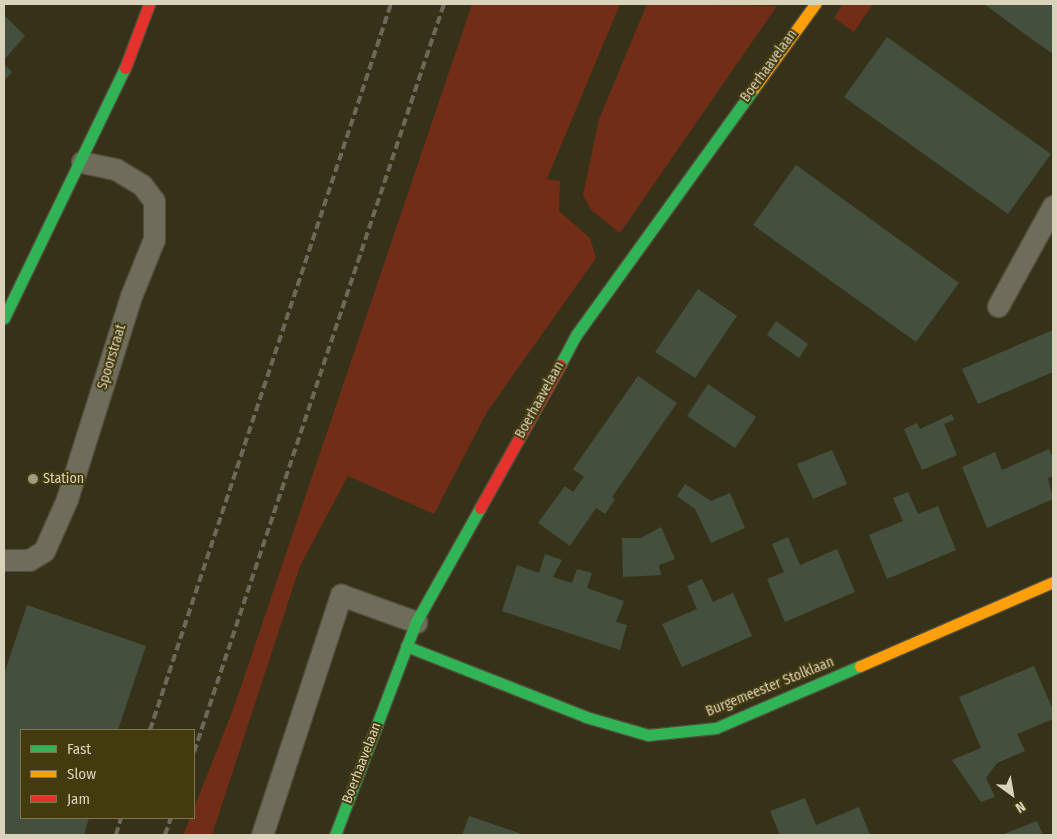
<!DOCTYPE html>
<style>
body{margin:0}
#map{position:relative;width:1057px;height:839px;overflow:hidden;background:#36321a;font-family:"Fira Sans Condensed",sans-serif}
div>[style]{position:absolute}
.green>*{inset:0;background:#712d16}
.building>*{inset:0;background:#44503d}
.roads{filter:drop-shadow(1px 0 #524e3c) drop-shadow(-1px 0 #524e3c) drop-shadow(0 1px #524e3c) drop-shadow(0 -1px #524e3c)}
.lane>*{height:21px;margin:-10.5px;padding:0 10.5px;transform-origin:10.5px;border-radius:10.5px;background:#706c5b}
.fast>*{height:11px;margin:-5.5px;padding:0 5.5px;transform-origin:5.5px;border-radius:5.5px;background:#30b455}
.slow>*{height:11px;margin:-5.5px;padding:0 5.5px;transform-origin:5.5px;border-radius:5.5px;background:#ff9f0a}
.jam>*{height:11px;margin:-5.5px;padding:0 5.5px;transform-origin:5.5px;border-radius:5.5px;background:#e5322d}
.rail>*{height:4px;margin-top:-2px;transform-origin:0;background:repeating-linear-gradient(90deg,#6d6959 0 8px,transparent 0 12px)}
.dots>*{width:14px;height:14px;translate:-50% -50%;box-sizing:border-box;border:2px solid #433a0d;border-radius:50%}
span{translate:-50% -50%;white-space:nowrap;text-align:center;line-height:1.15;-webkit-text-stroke:4px #433a0d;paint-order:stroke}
.street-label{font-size:14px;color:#d9d3bc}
.poi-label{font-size:14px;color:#d9d3bc}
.left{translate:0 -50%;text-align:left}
.frame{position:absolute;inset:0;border:5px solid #d9d3bc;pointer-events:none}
.legend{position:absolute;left:20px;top:729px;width:175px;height:90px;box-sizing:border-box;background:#433a0d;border:1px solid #7f7753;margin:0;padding:6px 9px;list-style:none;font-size:15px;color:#d9d3bc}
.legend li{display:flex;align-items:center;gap:10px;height:25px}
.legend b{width:25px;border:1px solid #7f7753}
.north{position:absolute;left:987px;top:769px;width:50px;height:50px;-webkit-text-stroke:4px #433a0d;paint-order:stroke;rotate:148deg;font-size:14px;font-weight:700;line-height:20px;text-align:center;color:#d9d3bc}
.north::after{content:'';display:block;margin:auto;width:18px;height:22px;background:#d9d3bc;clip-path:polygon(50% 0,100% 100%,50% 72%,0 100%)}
</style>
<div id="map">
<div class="green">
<i style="clip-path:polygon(472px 4px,620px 4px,547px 179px,560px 181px,559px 211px,590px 238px,596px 258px,487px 412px,434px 514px,348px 476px,300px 566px,212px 835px,183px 835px,190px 818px,194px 818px,194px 808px,234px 707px)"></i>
<i style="clip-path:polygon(647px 4px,777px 6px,620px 233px,591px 210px,583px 195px,599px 119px)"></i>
<i style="clip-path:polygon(843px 4px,873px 4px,854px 32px,834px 18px)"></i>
</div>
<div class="building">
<i style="clip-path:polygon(984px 4px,1053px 4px,1053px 54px,1033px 40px)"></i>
<i style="clip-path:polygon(4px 15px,25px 36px,4px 60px)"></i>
<i style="clip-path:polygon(887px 37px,1051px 154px,1008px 214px,844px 97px)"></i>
<i style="clip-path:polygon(4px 64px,12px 72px,4px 81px)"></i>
<i style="clip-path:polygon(796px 165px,959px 283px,916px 342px,753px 225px)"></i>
<i style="clip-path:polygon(698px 289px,737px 316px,695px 378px,655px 352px)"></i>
<i style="clip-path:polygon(776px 321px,808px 344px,799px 358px,767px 335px)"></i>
<i style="clip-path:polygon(1053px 330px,1053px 372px,978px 404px,962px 369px)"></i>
<i style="clip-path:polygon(638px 376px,677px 403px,612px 497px,615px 499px,605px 514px,596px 508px,570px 546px,538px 523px,565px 486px,573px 492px,584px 477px,573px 469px)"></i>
<i style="clip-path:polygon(708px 384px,756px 417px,735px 448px,687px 416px)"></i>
<i style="clip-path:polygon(952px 414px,954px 420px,944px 424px,957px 455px,922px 470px,904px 429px,917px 423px,920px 429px)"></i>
<i style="clip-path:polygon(1049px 449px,1053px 458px,1053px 476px,1048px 478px,1053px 499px,987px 528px,962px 467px,995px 452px,1002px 470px)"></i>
<i style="clip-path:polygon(832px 450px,847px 484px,813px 499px,797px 464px)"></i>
<i style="clip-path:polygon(685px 484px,711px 501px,730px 493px,745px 528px,711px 543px,695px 509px,677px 496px)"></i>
<i style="clip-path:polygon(908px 492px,918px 514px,938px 506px,956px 550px,887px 579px,869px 535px,903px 521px,893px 498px)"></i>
<i style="clip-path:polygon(661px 527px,675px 559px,659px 565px,661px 575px,623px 577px,622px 538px,641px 538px)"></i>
<i style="clip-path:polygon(788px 537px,800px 565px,837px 549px,855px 592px,785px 622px,767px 579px,784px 572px,772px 544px)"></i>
<i style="clip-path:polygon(545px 554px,562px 560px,553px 577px,572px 583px,577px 569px,592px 573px,587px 588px,624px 601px,616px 622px,627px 625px,620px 650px,502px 611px,517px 565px,539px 573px)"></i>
<i style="clip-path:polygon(702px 579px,713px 602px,733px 593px,752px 636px,682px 667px,662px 624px,697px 609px,687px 586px)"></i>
<i style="clip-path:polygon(27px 605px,146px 646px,118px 730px,21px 730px,21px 818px,89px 818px,84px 835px,4px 835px,4px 674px)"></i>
<i style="clip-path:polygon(1034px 666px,1053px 710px,1053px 719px,1017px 734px,1025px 751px,997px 763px,986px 778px,995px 797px,981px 802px,952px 760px,981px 748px,959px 697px)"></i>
<i style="clip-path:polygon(805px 798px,816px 825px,859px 807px,870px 835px,780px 835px,770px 811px)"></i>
<i style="clip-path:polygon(469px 816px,525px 835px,462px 835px)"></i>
<i style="clip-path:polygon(1037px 821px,1043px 835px,1001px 835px)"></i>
</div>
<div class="roads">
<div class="lane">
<i style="left:998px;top:306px;width:114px;rotate:-61.2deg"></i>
<i style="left:4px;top:560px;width:25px"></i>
<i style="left:29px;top:560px;width:17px;rotate:-31deg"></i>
<i style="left:44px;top:551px;width:57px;rotate:-66.1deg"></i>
<i style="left:67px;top:499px;width:213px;rotate:-72.5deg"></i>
<i style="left:131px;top:296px;width:61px;rotate:-68deg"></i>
<i style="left:154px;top:239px;width:38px;rotate:-90deg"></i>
<i style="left:154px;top:201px;width:20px;rotate:-127deg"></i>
<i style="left:142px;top:185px;width:31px;rotate:-149deg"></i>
<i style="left:115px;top:169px;width:34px;rotate:-168deg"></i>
<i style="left:262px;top:835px;width:253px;rotate:-71.8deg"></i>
<i style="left:341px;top:595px;width:80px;rotate:19.8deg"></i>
</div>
<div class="fast">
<i style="left:4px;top:318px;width:278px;rotate:-64.2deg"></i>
<i style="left:560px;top:365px;width:34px;rotate:-62deg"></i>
<i style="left:576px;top:335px;width:304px;rotate:-54.2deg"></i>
<i style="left:406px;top:646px;width:193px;rotate:21.5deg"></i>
<i style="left:586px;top:717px;width:65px;rotate:16.2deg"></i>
<i style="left:648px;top:735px;width:68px;rotate:-5.9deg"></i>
<i style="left:716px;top:728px;width:157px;rotate:-23.3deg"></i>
<i style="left:335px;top:835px;width:228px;rotate:-69.2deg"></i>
<i style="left:416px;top:622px;width:131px;rotate:-60.7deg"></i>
</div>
<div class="slow">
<i style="left:754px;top:88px;width:104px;rotate:-54deg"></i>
<i style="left:860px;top:666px;width:210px;rotate:-23.5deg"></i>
</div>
<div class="jam">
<i style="left:125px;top:68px;width:68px;rotate:-69.4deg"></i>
<i style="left:480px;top:508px;width:164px;rotate:-60.8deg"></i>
</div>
</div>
<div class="rail">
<i style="left:150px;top:730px;width:765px;rotate:-71.64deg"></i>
<i style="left:194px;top:752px;width:789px;rotate:-71.52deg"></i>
<i style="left:116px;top:835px;width:18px;rotate:-74deg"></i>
<i style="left:165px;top:835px;width:18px;rotate:-71deg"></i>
</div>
<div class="dots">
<i style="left:33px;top:479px;background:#a09b83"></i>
</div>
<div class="street-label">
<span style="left:769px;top:66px;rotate:-54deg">Boerhaavelaan</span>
<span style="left:112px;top:357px;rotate:-73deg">Spoorstraat</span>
<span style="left:540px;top:400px;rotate:-61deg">Boerhaavelaan</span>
<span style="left:770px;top:687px;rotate:-22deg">Burgemeester Stolklaan</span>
<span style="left:362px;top:763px;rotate:-69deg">Boerhaavelaan</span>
</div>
<div class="poi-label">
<span class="left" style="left:43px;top:479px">Station</span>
</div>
<div class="frame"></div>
<ul class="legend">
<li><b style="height:6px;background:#30b455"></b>Fast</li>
<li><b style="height:6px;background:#ff9f0a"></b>Slow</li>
<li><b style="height:6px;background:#e5322d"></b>Jam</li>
</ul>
<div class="north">N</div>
</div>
